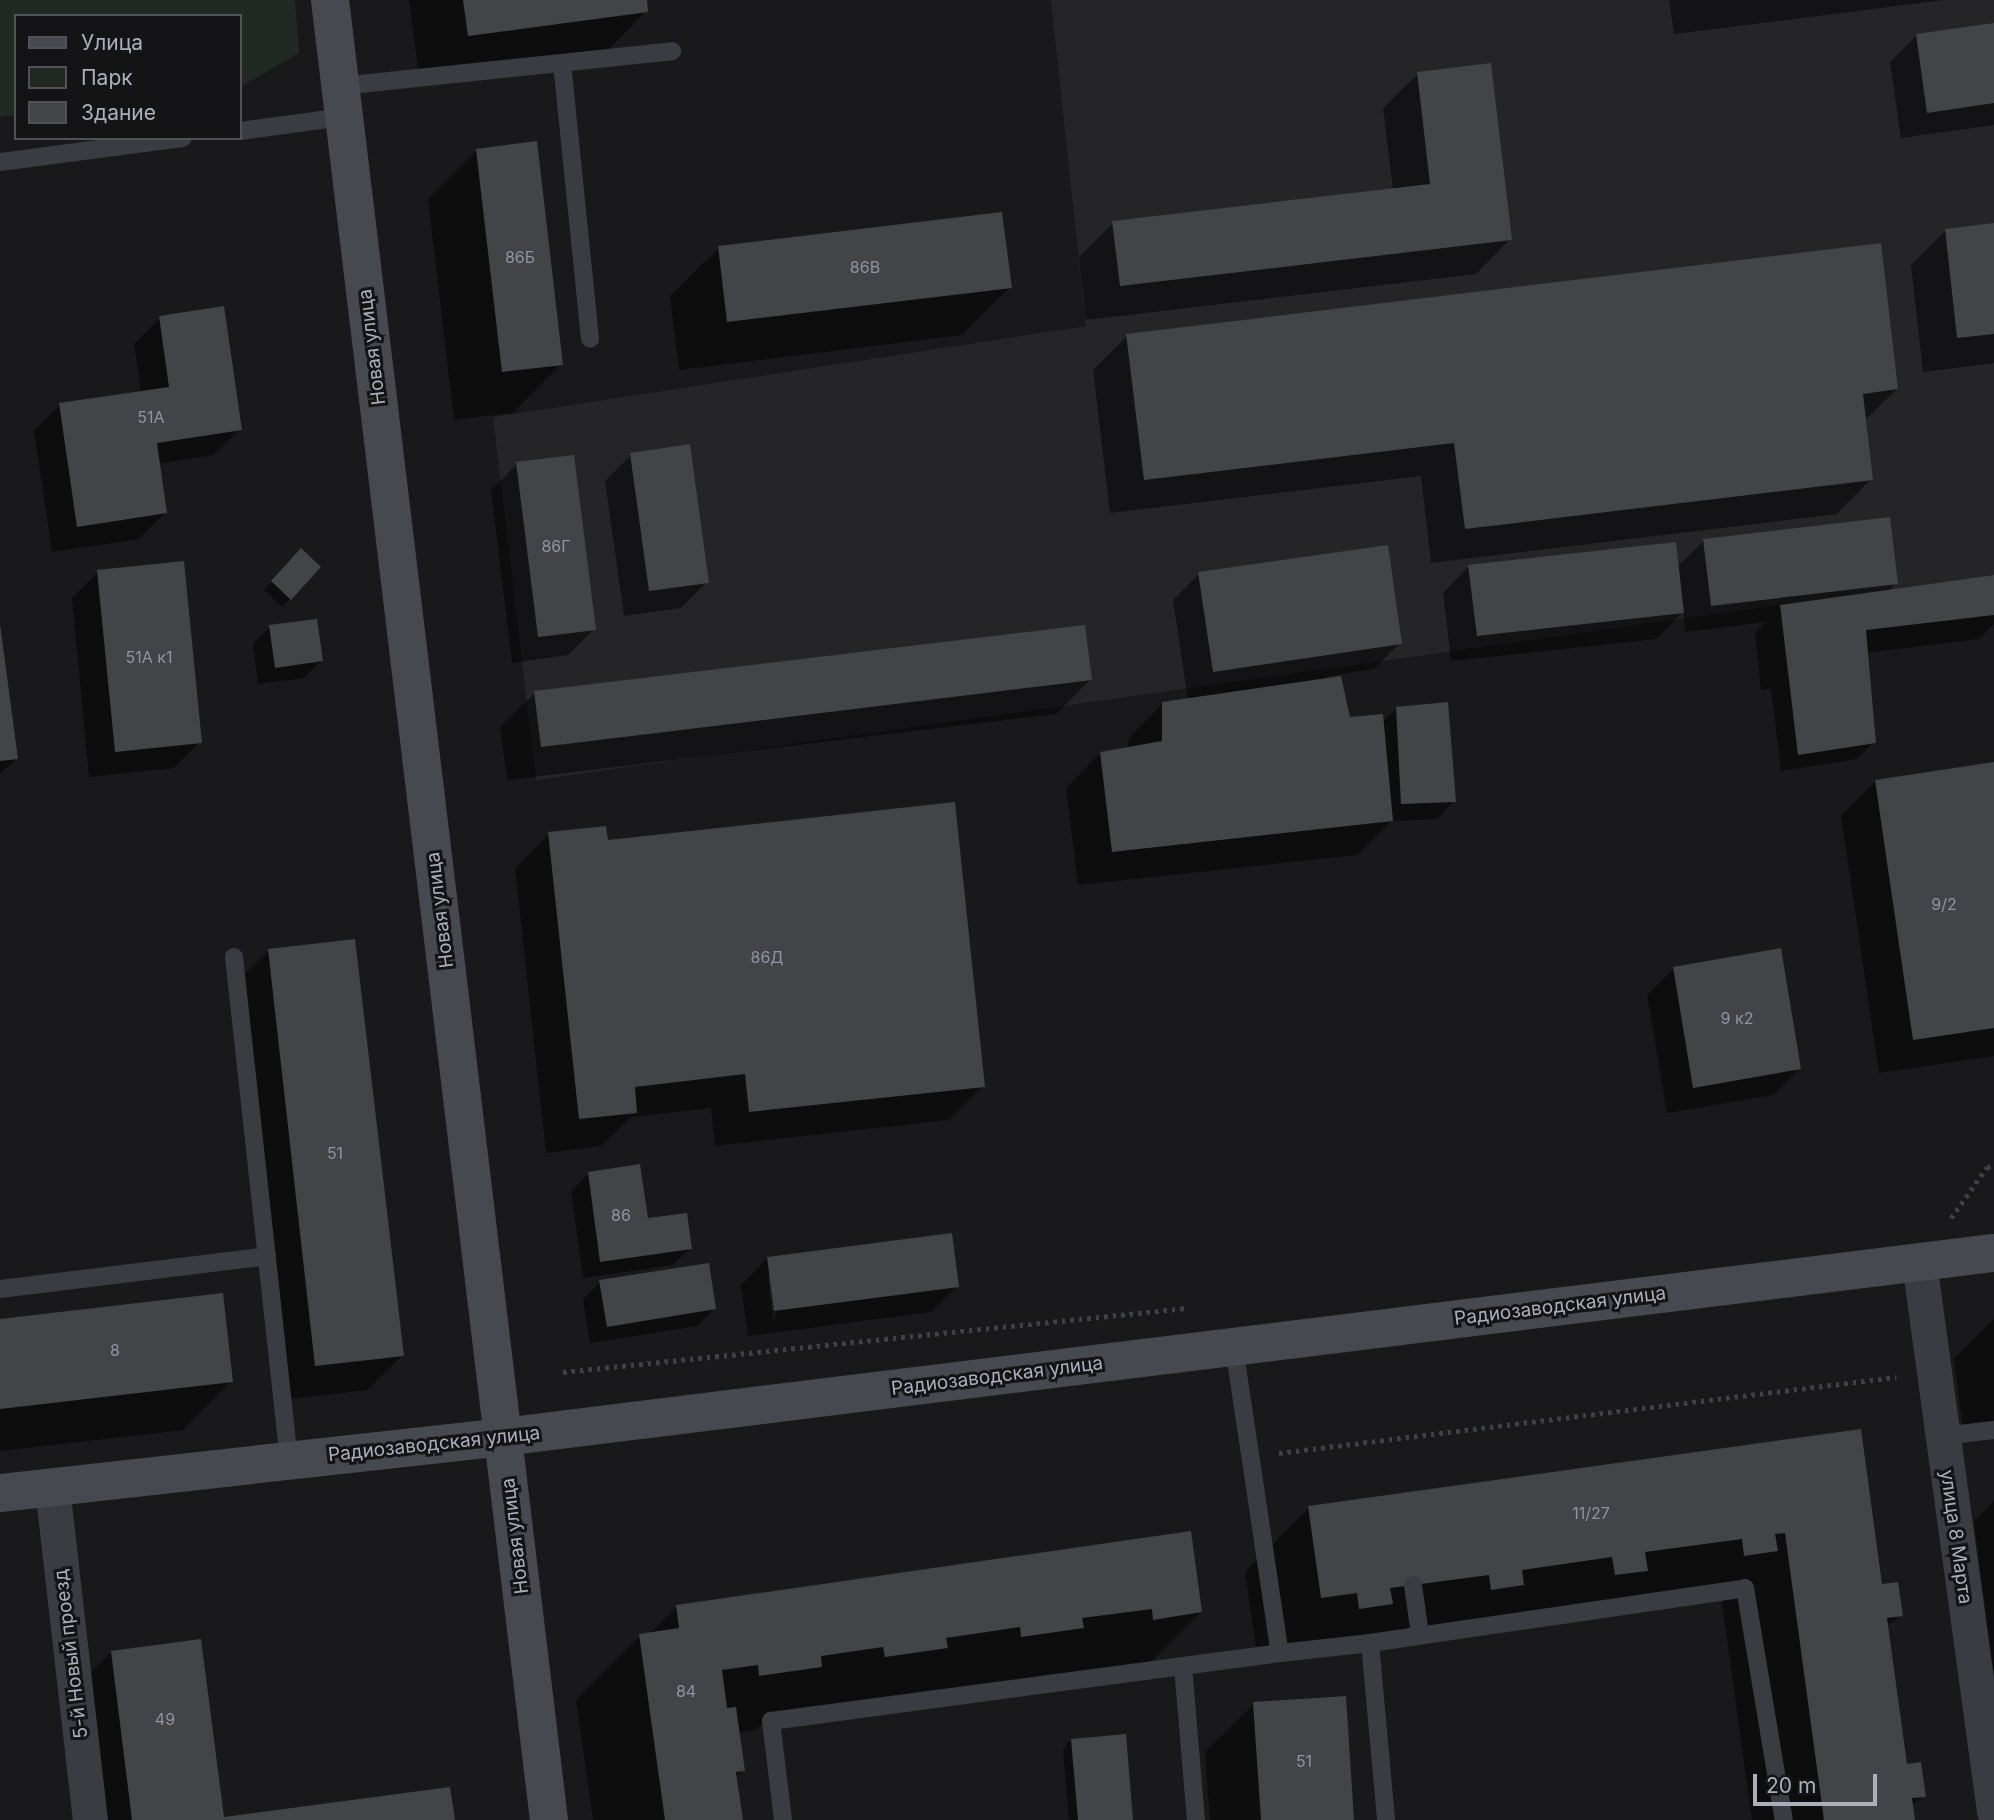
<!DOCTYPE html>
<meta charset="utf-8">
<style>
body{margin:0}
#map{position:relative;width:1994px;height:1820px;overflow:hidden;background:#19191b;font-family:Inter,sans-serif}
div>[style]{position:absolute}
.built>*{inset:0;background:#252528}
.green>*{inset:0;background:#202922}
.shadow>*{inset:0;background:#0007}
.building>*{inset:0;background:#434448}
.path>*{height:4.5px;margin-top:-2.25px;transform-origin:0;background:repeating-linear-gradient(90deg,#3f4147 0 3.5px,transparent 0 8.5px)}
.lane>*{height:18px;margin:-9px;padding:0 9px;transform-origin:9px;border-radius:9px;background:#3b3c42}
.street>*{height:35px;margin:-17.5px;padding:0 17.5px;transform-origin:17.5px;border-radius:17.5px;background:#3b3c42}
.secondary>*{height:38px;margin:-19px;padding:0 19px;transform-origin:19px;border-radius:19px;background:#474950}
span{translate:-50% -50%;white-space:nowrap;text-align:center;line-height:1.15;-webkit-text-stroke:6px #141416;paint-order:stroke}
.number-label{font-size:16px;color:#91949e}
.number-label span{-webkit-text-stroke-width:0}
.street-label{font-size:19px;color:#abafbb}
.legend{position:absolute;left:14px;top:14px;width:228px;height:126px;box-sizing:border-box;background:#141416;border:2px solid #505258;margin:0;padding:9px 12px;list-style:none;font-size:21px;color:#abafbb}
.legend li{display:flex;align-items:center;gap:14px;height:35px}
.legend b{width:35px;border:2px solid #505258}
.scale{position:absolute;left:1753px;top:1774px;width:124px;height:32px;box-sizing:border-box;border:4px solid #abafbb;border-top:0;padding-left:9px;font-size:21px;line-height:24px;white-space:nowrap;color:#abafbb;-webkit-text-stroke:5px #141416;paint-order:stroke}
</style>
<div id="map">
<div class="built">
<i style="clip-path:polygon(1051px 0,1994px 0,1994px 575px,536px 780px,493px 417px,1086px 326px)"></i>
</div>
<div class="green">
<i style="clip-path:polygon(0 0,295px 0,299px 53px,240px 87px,240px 16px,16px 16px,16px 115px,0 117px)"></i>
</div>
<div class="shadow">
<i style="clip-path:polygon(409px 0,645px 0,646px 11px,598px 60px,420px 83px)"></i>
<i style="clip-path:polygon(1669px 0,1944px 0,1674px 34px)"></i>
<i style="clip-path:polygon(1994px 24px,1994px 125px,1901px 138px,1890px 62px,1917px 35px)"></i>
<i style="clip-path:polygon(1418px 74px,1510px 239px,1476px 274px,1086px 320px,1079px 257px,1113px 223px,1393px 190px,1383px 108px)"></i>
<i style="clip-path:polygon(477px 150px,561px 364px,513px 413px,454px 420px,428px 199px)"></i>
<i style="clip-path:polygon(1994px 225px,1994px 363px,1923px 372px,1911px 265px,1945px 231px)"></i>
<i style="clip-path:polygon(719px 248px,1010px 287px,962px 335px,679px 370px,670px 296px)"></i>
<i style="clip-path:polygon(160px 318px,240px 429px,214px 455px,158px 464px,165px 513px,139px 539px,52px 552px,34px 431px,60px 405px,141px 393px,134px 344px)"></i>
<i style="clip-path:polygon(1127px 336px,1897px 389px,1864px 421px,1871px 479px,1837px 514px,1431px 563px,1421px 476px,1110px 513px,1093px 370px)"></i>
<i style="clip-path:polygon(631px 455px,707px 582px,681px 608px,624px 616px,605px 481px)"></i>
<i style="clip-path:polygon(517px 464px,594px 629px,568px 655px,512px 663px,491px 490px)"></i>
<i style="clip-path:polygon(1704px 541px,1896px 583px,1888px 592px,1994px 577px,1994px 624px,1979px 639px,1865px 653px,1874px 742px,1857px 759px,1781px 771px,1771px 689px,1761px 690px,1755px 633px,1766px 622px,1685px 632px,1683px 612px,1656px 639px,1451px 661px,1443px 593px,1469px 566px,1677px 567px)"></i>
<i style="clip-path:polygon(293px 558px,290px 599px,282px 607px,264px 590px)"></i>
<i style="clip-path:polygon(98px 572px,200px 742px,174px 768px,89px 777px,72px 598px)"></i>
<i style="clip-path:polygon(1199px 574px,1400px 643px,1374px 669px,1327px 676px,1327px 680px,1348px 719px,1382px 723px,1397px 708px,1454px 801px,1437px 819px,1391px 821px,1357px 855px,1078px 885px,1066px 788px,1100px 753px,1128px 749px,1129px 738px,1163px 703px,1188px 700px,1173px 600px)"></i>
<i style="clip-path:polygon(0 624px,16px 759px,0 774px)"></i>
<i style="clip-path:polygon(270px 627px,322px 660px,304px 678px,258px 684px,253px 644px)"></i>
<i style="clip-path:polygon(1090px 680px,1056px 714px,507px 780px,500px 727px,535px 693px)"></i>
<i style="clip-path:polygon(1994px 764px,1994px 1056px,1879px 1073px,1841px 816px,1876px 781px)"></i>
<i style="clip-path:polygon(549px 834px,607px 842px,983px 1086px,949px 1120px,715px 1146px,711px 1108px,631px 1117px,601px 1146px,546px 1153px,515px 868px)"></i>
<i style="clip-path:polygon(268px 951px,402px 1356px,367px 1390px,281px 1400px,234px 985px)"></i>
<i style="clip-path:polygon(1673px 969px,1800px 1068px,1773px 1095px,1667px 1113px,1647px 995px)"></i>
<i style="clip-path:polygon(589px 1173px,646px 1220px,690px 1248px,673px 1265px,583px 1278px,571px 1191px)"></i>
<i style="clip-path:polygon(evenodd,767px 1258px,957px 1286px,931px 1312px,748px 1336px,741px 1285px,767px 1258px,768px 1278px,771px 1278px,776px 1319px,773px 1319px,768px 1278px)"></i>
<i style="clip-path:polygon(600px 1282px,714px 1309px,697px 1326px,590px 1343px,583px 1299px)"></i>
<i style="clip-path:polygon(1994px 1319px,1994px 1433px,1964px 1437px,1954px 1359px)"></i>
<i style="clip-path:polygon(0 1321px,231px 1381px,183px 1430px,0 1451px)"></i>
<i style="clip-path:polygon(1859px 1431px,1881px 1586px,1901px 1615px,1892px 1623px,1886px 1624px,1906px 1768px,1924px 1796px,1911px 1805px,1913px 1820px,1752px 1820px,1721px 1596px,1258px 1661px,1245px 1572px,1309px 1508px)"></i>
<i style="clip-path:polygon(1994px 1501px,1994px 1677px,1974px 1521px)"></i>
<i style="clip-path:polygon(1189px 1533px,1201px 1612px,1137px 1676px,770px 1717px,756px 1730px,738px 1733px,743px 1771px,735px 1778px,741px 1820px,593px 1820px,576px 1700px,640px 1636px,649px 1634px,677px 1607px)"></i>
<i style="clip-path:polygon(111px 1652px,223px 1819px,453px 1820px,94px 1820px,77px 1687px)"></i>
<i style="clip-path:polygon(1254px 1704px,1353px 1820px,1210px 1820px,1205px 1752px)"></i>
<i style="clip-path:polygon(1071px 1740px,1131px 1820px,1069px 1820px,1063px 1749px)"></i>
</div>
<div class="building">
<i style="clip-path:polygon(463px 0,647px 0,648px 12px,468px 36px)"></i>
<i style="clip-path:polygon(1994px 23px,1994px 103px,1927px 113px,1916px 34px)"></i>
<i style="clip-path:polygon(1491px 63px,1512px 240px,1120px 286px,1112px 221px,1430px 184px,1417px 72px)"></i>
<i style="clip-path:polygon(537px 141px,563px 365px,502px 372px,476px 149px)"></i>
<i style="clip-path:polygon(1002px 212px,1012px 288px,727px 322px,718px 246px)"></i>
<i style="clip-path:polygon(1994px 223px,1994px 334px,1957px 338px,1945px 229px)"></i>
<i style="clip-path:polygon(1881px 243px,1898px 389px,1863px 394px,1873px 480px,1465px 529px,1454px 443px,1144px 480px,1126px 334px)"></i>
<i style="clip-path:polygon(224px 306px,242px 430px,157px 443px,167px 513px,77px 527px,59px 403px,169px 387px,159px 316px)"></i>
<i style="clip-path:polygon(690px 444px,709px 583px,649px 591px,630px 453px)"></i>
<i style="clip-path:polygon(574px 455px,596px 630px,538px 637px,516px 462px)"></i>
<i style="clip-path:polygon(1890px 517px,1898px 584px,1711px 606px,1703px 539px)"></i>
<i style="clip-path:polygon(1676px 542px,1684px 613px,1477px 636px,1468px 565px)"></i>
<i style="clip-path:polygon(1388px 545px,1402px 644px,1213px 672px,1198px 572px)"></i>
<i style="clip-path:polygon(301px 548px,321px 567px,291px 600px,271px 581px)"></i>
<i style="clip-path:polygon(184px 561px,202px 743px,115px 752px,97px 570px)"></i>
<i style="clip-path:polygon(1994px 575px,1994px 615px,1866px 630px,1876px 743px,1798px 755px,1780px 605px)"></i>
<i style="clip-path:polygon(317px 619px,323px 661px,275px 668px,269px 625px)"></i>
<i style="clip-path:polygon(0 624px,18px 759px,0 761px)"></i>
<i style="clip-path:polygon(1085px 625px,1092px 680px,541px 747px,534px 691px)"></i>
<i style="clip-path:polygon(1341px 676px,1350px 717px,1383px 714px,1393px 821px,1112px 852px,1100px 752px,1162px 741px,1162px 702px)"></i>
<i style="clip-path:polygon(1448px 702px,1456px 802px,1401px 804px,1396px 707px)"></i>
<i style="clip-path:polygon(1994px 762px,1994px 1028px,1913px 1040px,1875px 780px)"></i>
<i style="clip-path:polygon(955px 802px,985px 1087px,749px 1112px,745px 1074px,635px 1087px,637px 1113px,579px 1119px,548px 832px,606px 826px,608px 840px)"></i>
<i style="clip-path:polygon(355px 939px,404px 1356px,315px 1366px,268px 949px)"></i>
<i style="clip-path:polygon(1781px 948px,1801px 1069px,1693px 1088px,1673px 967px)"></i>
<i style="clip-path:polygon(640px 1164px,648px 1218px,687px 1213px,692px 1249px,600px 1262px,588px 1172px)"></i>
<i style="clip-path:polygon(952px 1233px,959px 1287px,774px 1311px,767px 1257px)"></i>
<i style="clip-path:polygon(709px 1263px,716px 1309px,607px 1327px,599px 1280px)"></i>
<i style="clip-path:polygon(223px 1293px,233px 1382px,0 1409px,0 1319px)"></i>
<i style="clip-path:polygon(1861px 1429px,1882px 1584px,1898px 1582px,1903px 1616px,1887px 1618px,1907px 1764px,1921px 1762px,1926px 1797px,1912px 1798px,1915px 1820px,1824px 1820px,1785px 1533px,1775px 1534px,1778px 1551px,1744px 1556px,1742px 1539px,1645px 1552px,1648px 1571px,1615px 1575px,1612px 1557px,1522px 1570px,1524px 1585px,1491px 1590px,1489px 1575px,1390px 1588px,1393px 1604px,1359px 1609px,1357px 1593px,1321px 1598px,1308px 1506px)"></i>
<i style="clip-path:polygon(1191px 1531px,1202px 1612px,1153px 1620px,1152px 1609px,1082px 1618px,1084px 1628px,1021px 1637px,1020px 1627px,946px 1638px,948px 1648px,885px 1657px,883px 1647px,821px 1656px,822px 1667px,759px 1676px,758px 1665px,722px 1670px,727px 1708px,736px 1707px,745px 1771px,736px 1772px,743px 1820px,665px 1820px,639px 1634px,679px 1628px,676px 1605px)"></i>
<i style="clip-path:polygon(201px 1639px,224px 1817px,450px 1787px,455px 1820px,132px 1820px,111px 1651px)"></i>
<i style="clip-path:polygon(1346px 1696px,1354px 1820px,1261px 1820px,1253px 1702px)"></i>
<i style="clip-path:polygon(1126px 1734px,1133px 1820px,1078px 1820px,1071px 1739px)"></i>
</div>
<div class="path">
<i style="left:1951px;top:1218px;width:62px;rotate:-54.8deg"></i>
<i style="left:1987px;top:1167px;width:7px;rotate:-8deg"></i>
<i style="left:563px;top:1372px;width:627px;rotate:-5.86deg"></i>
<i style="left:1279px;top:1453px;width:622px;rotate:-7.02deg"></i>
</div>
<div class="lane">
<i style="left:562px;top:63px;width:277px;rotate:84.2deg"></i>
<i style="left:341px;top:86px;width:333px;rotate:-6deg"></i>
<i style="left:240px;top:131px;width:105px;rotate:-7.7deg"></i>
<i style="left:0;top:162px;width:184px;rotate:-7.5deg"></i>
<i style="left:234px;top:957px;width:506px;rotate:83.76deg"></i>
<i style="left:0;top:1289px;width:269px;rotate:-7deg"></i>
<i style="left:1234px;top:1347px;width:309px;rotate:81.5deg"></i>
<i style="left:1280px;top:1653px;width:91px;rotate:-6.3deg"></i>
<i style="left:1370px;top:1643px;width:178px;rotate:84.8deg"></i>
<i style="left:1942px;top:1436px;width:52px;rotate:-6.6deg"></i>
<i style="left:1413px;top:1585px;width:50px;rotate:82deg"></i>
<i style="left:1370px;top:1643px;width:379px;rotate:-8.3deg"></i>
<i style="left:1745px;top:1588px;width:235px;rotate:80.5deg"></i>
<i style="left:1183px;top:1666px;width:155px;rotate:85.2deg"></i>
<i style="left:783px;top:1820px;width:100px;rotate:-96.9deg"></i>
<i style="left:771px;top:1721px;width:514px;rotate:-7.61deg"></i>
</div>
<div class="street">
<i style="left:1919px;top:1262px;width:554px;rotate:82.22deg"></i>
<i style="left:52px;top:1487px;width:335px;rotate:83.5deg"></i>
</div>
<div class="secondary">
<i style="left:330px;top:0;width:1833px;rotate:83.14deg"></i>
<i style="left:0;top:1493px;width:506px;rotate:-6.35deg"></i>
<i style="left:503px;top:1437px;width:1502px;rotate:-7.04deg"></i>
</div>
<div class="number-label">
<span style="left:520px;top:257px">86Б</span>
<span style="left:865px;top:267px">86В</span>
<span style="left:151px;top:417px">51А</span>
<span style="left:556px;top:546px">86Г</span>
<span style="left:149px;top:657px">51А к1</span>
<span style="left:1944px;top:904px">9/2</span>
<span style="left:767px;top:957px">86Д</span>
<span style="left:1737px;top:1018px">9 к2</span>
<span style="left:335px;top:1153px">51</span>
<span style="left:621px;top:1215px">86</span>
<span style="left:115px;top:1350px">8</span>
<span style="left:1591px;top:1513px">11/27</span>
<span style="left:686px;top:1691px">84</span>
<span style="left:165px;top:1719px">49</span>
<span style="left:1304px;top:1761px">51</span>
</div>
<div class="street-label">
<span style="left:372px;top:347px;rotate:-97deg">Новая улица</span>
<span style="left:440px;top:910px;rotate:-97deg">Новая улица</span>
<span style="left:1560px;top:1306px;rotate:-7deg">Радиозаводская улица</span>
<span style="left:997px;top:1376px;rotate:-7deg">Радиозаводская улица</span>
<span style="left:434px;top:1444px;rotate:-6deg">Радиозаводская улица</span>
<span style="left:515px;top:1536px;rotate:-97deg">Новая улица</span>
<span style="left:1956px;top:1537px;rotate:82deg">улица 8 Марта</span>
<span style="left:71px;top:1654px;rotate:-97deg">5-й Новый проезд</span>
</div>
<ul class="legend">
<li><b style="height:9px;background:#474950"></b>Улица</li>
<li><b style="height:19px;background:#202922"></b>Парк</li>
<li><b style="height:19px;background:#434448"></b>Здание</li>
</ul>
<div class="scale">20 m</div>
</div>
